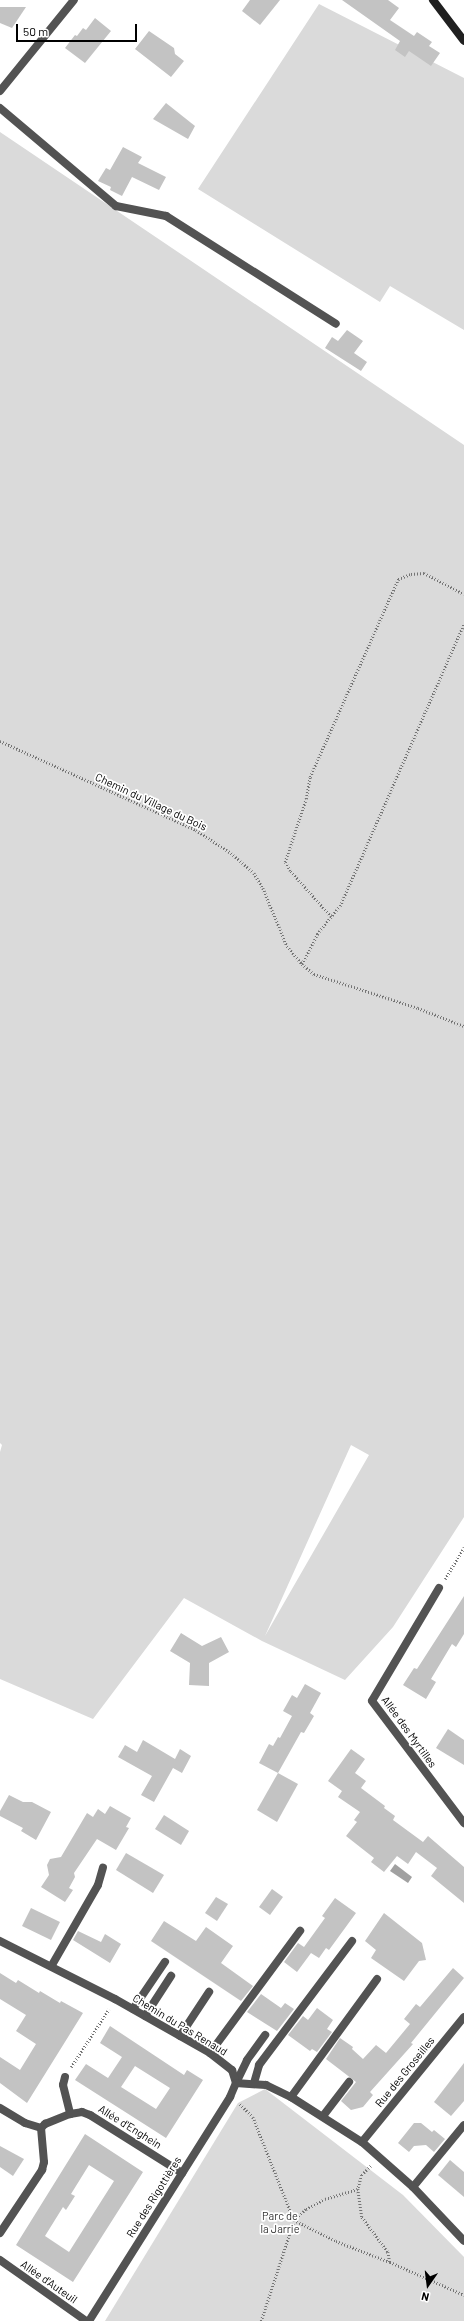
<!DOCTYPE html>
<meta charset="utf-8">
<style>
body{margin:0}
#map{position:relative;width:464px;height:2321px;overflow:hidden;background:#fff;font-family:Barlow,sans-serif}
div>[style]{position:absolute}
.green>*{inset:0;background:#dadada}
.water>*{inset:0;background:#a1a1a1}
.building>*{inset:0;background:#c3c3c3}
.path>*{height:2.5px;margin-top:-1.25px;transform-origin:0;background:repeating-linear-gradient(90deg,#757575 0 1px,transparent 0 3px)}
.lane>*{height:8px;margin:-4px;padding:0 4px;transform-origin:4px;border-radius:4px;background:#535353}
.street>*{height:8px;margin:-4px;padding:0 4px;transform-origin:4px;border-radius:4px;background:#535353}
.secondary>*{height:8px;margin:-4px;padding:0 4px;transform-origin:4px;border-radius:4px;background:#202020}
span{translate:-50% -50%;white-space:nowrap;text-align:center;line-height:1.15;-webkit-text-stroke:3.5px #fff;paint-order:stroke}
.street-label{font-size:11px;color:#000}
.park-label{font-size:11px;color:#313131}
.north{position:absolute;left:408px;top:2265px;width:40px;height:40px;-webkit-text-stroke:3px #fff;paint-order:stroke;rotate:194deg;font-size:11px;font-weight:700;line-height:16px;text-align:center;color:#000}
.north::after{content:'';display:block;margin:auto;width:14px;height:18px;background:#000;clip-path:polygon(50% 0,100% 100%,50% 72%,0 100%)}
.scale{position:absolute;left:16px;top:24px;width:121px;height:18px;box-sizing:border-box;border:2px solid #000;border-top:0;padding-left:5px;font-size:12px;line-height:14px;white-space:nowrap;color:#000;-webkit-text-stroke:3px #fff;paint-order:stroke}
</style>
<div id="map">
<div class="green">
<i style="clip-path:polygon(319px 4px,464px 78px,464px 330px,390px 286px,380px 302px,198px 189px)"></i>
<i style="clip-path:polygon(evenodd,0 132px,464px 445px,464px 1517px,393px 1627px,345px 1680px,262px 1641px,184px 1598px,93px 1719px,0 1679px,0 1452px,2px 1445px,0 1443px,0 132px,351px 1445px,369px 1455px,265px 1636px,351px 1445px)"></i>
<i style="clip-path:polygon(265px 2089px,403px 2195px,464px 2257px,464px 2321px,105px 2321px,238px 2103px)"></i>
</div>
<div class="water">
<i style="clip-path:polygon(395px 1864px,412px 1877px,408px 1883px,390px 1871px)"></i>
</div>
<div class="building">
<i style="clip-path:polygon(250px 0,280px 0,260px 25px,242px 11px)"></i>
<i style="clip-path:polygon(342px 0,388px 0,399px 8px,390px 20px,414px 36px,417px 32px,432px 42px,429px 46px,440px 53px,431px 66px,409px 51px,405px 57px,395px 50px,400px 41px)"></i>
<i style="clip-path:polygon(0 7px,26px 7px,12px 28px,0 23px)"></i>
<i style="clip-path:polygon(95px 18px,111px 31px,85px 63px,65px 48px,75px 35px,77px 36px,83px 28px,86px 30px)"></i>
<i style="clip-path:polygon(149px 31px,174px 48px,175px 54px,184px 61px,171px 77px,135px 49px)"></i>
<i style="clip-path:polygon(166px 103px,195px 126px,188px 139px,153px 119px)"></i>
<i style="clip-path:polygon(123px 147px,142px 157px,138px 163px,166px 177px,159px 190px,132px 177px,122px 196px,110px 190px,111px 187px,98px 181px,106px 168px,110px 170px)"></i>
<i style="clip-path:polygon(347px 330px,363px 341px,354px 353px,367px 362px,361px 371px,325px 348px,332px 337px,338px 341px)"></i>
<i style="clip-path:polygon(464px 1596px,464px 1634px,456px 1647px,452px 1644px,431px 1679px,436px 1682px,426px 1699px,403px 1685px,414px 1668px,417px 1669px)"></i>
<i style="clip-path:polygon(181px 1633px,202px 1646px,221px 1637px,229px 1652px,209px 1663px,209px 1686px,189px 1685px,190px 1663px,170px 1651px)"></i>
<i style="clip-path:polygon(305px 1684px,321px 1693px,310px 1713px,314px 1716px,304px 1733px,301px 1732px,278px 1773px,259px 1763px,269px 1744px,273px 1746px,278px 1737px,280px 1738px,292px 1716px,283px 1711px,292px 1695px,297px 1698px)"></i>
<i style="clip-path:polygon(448px 1729px,464px 1740px,464px 1765px,436px 1748px)"></i>
<i style="clip-path:polygon(143px 1740px,175px 1759px,180px 1749px,191px 1756px,182px 1773px,173px 1768px,154px 1802px,141px 1795px,152px 1776px,118px 1757px,125px 1745px,137px 1752px)"></i>
<i style="clip-path:polygon(351px 1749px,365px 1759px,355px 1773px,366px 1781px,361px 1788px,385px 1806px,384px 1808px,395px 1816px,393px 1820px,423px 1842px,428px 1836px,464px 1867px,464px 1903px,431px 1876px,437px 1868px,416px 1852px,408px 1864px,397px 1856px,384px 1872px,371px 1862px,374px 1858px,346px 1836px,357px 1822px,354px 1820px,360px 1812px,338px 1797px,342px 1791px,328px 1781px)"></i>
<i style="clip-path:polygon(278px 1773px,298px 1784px,277px 1822px,257px 1810px)"></i>
<i style="clip-path:polygon(9px 1795px,23px 1802px,32px 1802px,51px 1812px,36px 1840px,21px 1831px,23px 1828px,0 1816px,0 1811px)"></i>
<i style="clip-path:polygon(110px 1806px,131px 1818px,126px 1827px,129px 1828px,116px 1850px,97px 1839px,74px 1873px,75px 1877px,69px 1888px,73px 1890px,65px 1902px,41px 1887px,49px 1875px,47px 1865px,50px 1859px,61px 1857px,87px 1813px,93px 1817px,98px 1809px,105px 1814px)"></i>
<i style="clip-path:polygon(164px 1815px,189px 1831px,181px 1845px,155px 1829px)"></i>
<i style="clip-path:polygon(126px 1853px,164px 1875px,153px 1893px,116px 1870px)"></i>
<i style="clip-path:polygon(272px 1889px,283px 1897px,270px 1915px,259px 1907px)"></i>
<i style="clip-path:polygon(216px 1897px,228px 1904px,217px 1921px,205px 1913px)"></i>
<i style="clip-path:polygon(335px 1898px,356px 1913px,329px 1950px,326px 1948px,319px 1958px,311px 1953px,297px 1972px,284px 1962px,298px 1943px,304px 1947px,325px 1918px,322px 1916px)"></i>
<i style="clip-path:polygon(31px 1908px,60px 1922px,51px 1940px,22px 1926px)"></i>
<i style="clip-path:polygon(384px 1913px,422px 1943px,426px 1960px,419px 1961px,404px 1981px,371px 1958px,376px 1950px,365px 1941px)"></i>
<i style="clip-path:polygon(164px 1921px,196px 1941px,206px 1927px,233px 1946px,221px 1963px,253px 1986px,241px 2001px,151px 1941px)"></i>
<i style="clip-path:polygon(78px 1931px,101px 1942px,105px 1934px,121px 1944px,110px 1963px,73px 1940px)"></i>
<i style="clip-path:polygon(453px 1968px,464px 1978px,411px 2043px,413px 2044px,370px 2092px,373px 2095px,363px 2107px,351px 2110px,341px 2101px,356px 2082px,326px 2059px,340px 2038px,353px 2047px,352px 2049px,363px 2059px,376px 2045px,386px 2053px,410px 2024px,404px 2019px,416px 2004px,420px 2007px)"></i>
<i style="clip-path:polygon(0 1973px,16px 1983px,18px 1980px,39px 1993px,40px 1991px,60px 2003px,61px 2001px,83px 2013px,27px 2103px,0 2083px,0 2057px,20px 2070px,36px 2044px,16px 2031px,26px 2015px,0 1999px)"></i>
<i style="clip-path:polygon(261px 1994px,281px 2008px,285px 2003px,294px 2009px,277px 2031px,247px 2012px)"></i>
<i style="clip-path:polygon(317px 2008px,333px 2020px,327px 2029px,332px 2032px,317px 2052px,312px 2049px,310px 2051px,288px 2035px,303px 2016px,308px 2020px)"></i>
<i style="clip-path:polygon(evenodd,110px 2026px,184px 2075px,187px 2070px,203px 2080px,166px 2138px,75px 2080px,86px 2064px,108px 2078px,122px 2057px,100px 2043px,110px 2026px,135px 2066px,170px 2088px,156px 2109px,121px 2087px,135px 2066px)"></i>
<i style="clip-path:polygon(464px 2063px,464px 2101px,451px 2116px,434px 2102px)"></i>
<i style="clip-path:polygon(414px 2123px,421px 2123px,432px 2132px,434px 2130px,445px 2139px,434px 2152px,426px 2145px,414px 2146px,409px 2152px,398px 2143px)"></i>
<i style="clip-path:polygon(evenodd,85px 2134px,143px 2172px,73px 2282px,16px 2245px,85px 2134px,89px 2165px,114px 2181px,69px 2252px,45px 2236px,63px 2207px,66px 2210px,75px 2196px,71px 2194px,89px 2165px)"></i>
<i style="clip-path:polygon(0 2146px,24px 2159px,13px 2176px,0 2167px)"></i>
<i style="clip-path:polygon(450px 2160px,464px 2172px,464px 2197px,438px 2175px)"></i>
</div>
<div class="path">
<i style="left:0;top:741px;width:215px;rotate:24.4deg"></i>
<i style="left:196px;top:830px;width:42px;rotate:33.3deg"></i>
<i style="left:231px;top:853px;width:30px;rotate:41deg"></i>
<i style="left:254px;top:873px;width:17px;rotate:59deg"></i>
<i style="left:263px;top:888px;width:63px;rotate:67.5deg"></i>
<i style="left:287px;top:946px;width:23px;rotate:50deg"></i>
<i style="left:302px;top:964px;width:16px;rotate:40deg"></i>
<i style="left:314px;top:974px;width:109px;rotate:18.1deg"></i>
<i style="left:418px;top:1008px;width:49px;rotate:21.4deg"></i>
<i style="left:331px;top:917px;width:62px;rotate:-131.7deg"></i>
<i style="left:290px;top:871px;width:10px;rotate:-119deg"></i>
<i style="left:285px;top:862px;width:66px;rotate:-71.6deg"></i>
<i style="left:306px;top:799px;width:22px;rotate:-80deg"></i>
<i style="left:310px;top:777px;width:217px;rotate:-66deg"></i>
<i style="left:398px;top:579px;width:14px;rotate:-21deg"></i>
<i style="left:411px;top:574px;width:13px;rotate:-4deg"></i>
<i style="left:424px;top:573px;width:45px;rotate:27.7deg"></i>
<i style="left:302px;top:964px;width:34px;rotate:-63deg"></i>
<i style="left:317px;top:934px;width:36px;rotate:-51deg"></i>
<i style="left:340px;top:906px;width:308px;rotate:-66.3deg"></i>
<i style="left:445px;top:1579px;width:37px;rotate:-59deg"></i>
<i style="left:71px;top:2067px;width:69px;rotate:-56.8deg"></i>
<i style="left:240px;top:2104px;width:18px;rotate:45deg"></i>
<i style="left:253px;top:2117px;width:111px;rotate:68.3deg"></i>
<i style="left:294px;top:2220px;width:16px;rotate:-43deg"></i>
<i style="left:306px;top:2209px;width:21px;rotate:-28deg"></i>
<i style="left:325px;top:2199px;width:34px;rotate:-17deg"></i>
<i style="left:371px;top:2166px;width:13px;rotate:135deg"></i>
<i style="left:362px;top:2175px;width:15px;rotate:106deg"></i>
<i style="left:358px;top:2189px;width:28px;rotate:82deg"></i>
<i style="left:362px;top:2217px;width:44px;rotate:53.4deg"></i>
<i style="left:388px;top:2252px;width:10px;rotate:79deg"></i>
<i style="left:261px;top:2321px;width:106px;rotate:-71.9deg"></i>
<i style="left:294px;top:2220px;width:47px;rotate:26.6deg"></i>
<i style="left:336px;top:2241px;width:58px;rotate:21.3deg"></i>
<i style="left:390px;top:2262px;width:81px;rotate:24deg"></i>
</div>
<div class="lane">
<i style="left:0;top:108px;width:152px;rotate:40.2deg"></i>
<i style="left:116px;top:206px;width:51px;rotate:11.3deg"></i>
<i style="left:166px;top:216px;width:201px;rotate:32.4deg"></i>
<i style="left:52px;top:1965px;width:92px;rotate:-60.1deg"></i>
<i style="left:98px;top:1885px;width:18px;rotate:-74deg"></i>
<i style="left:133px;top:2009px;width:57px;rotate:-55.8deg"></i>
<i style="left:145px;top:2016px;width:48px;rotate:-57deg"></i>
<i style="left:180px;top:2036px;width:53px;rotate:-56.6deg"></i>
<i style="left:210px;top:2053px;width:152px;rotate:-53.6deg"></i>
<i style="left:65px;top:2077px;width:8px;rotate:104deg"></i>
<i style="left:63px;top:2085px;width:30px;rotate:76deg"></i>
<i style="left:236px;top:2083px;width:25px;rotate:-64deg"></i>
<i style="left:247px;top:2060px;width:31px;rotate:-54deg"></i>
<i style="left:254px;top:2083px;width:19px;rotate:-74deg"></i>
<i style="left:259px;top:2065px;width:155px;rotate:-53.1deg"></i>
<i style="left:291px;top:2097px;width:146px;rotate:-53.9deg"></i>
<i style="left:323px;top:2116px;width:43px;rotate:-52.6deg"></i>
<i style="left:413px;top:2187px;width:80px;rotate:-50.6deg"></i>
</div>
<div class="street">
<i style="left:0;top:91px;width:117px;rotate:-50.9deg"></i>
<i style="left:439px;top:1588px;width:131px;rotate:120.7deg"></i>
<i style="left:372px;top:1701px;width:153px;rotate:53deg"></i>
<i style="left:0;top:1941px;width:129px;rotate:26.8deg"></i>
<i style="left:115px;top:1999px;width:109px;rotate:29.6deg"></i>
<i style="left:210px;top:2053px;width:28px;rotate:38deg"></i>
<i style="left:232px;top:2070px;width:14px;rotate:73deg"></i>
<i style="left:236px;top:2083px;width:30px;rotate:4deg"></i>
<i style="left:266px;top:2085px;width:28px;rotate:26deg"></i>
<i style="left:291px;top:2097px;width:84px;rotate:32.4deg"></i>
<i style="left:362px;top:2142px;width:68px;rotate:41.4deg"></i>
<i style="left:413px;top:2187px;width:74px;rotate:46.6deg"></i>
<i style="left:0;top:2108px;width:29px;rotate:31deg"></i>
<i style="left:25px;top:2123px;width:17px;rotate:17deg"></i>
<i style="left:362px;top:2142px;width:161px;rotate:-50.8deg"></i>
<i style="left:0;top:2233px;width:76px;rotate:-56.3deg"></i>
<i style="left:42px;top:2170px;width:8px;rotate:-76deg"></i>
<i style="left:44px;top:2162px;width:34px;rotate:-95deg"></i>
<i style="left:41px;top:2128px;width:6px;rotate:-45deg"></i>
<i style="left:45px;top:2124px;width:27px;rotate:-22deg"></i>
<i style="left:70px;top:2114px;width:12px;rotate:-9deg"></i>
<i style="left:82px;top:2112px;width:9px;rotate:21deg"></i>
<i style="left:90px;top:2115px;width:109px;rotate:32.2deg"></i>
<i style="left:0;top:2260px;width:105px;rotate:35.3deg"></i>
<i style="left:89px;top:2321px;width:265px;rotate:-57.8deg"></i>
<i style="left:230px;top:2097px;width:15px;rotate:-67deg"></i>
</div>
<div class="secondary">
<i style="left:433px;top:0;width:51px;rotate:52.9deg"></i>
</div>
<div class="street-label">
<span style="left:151px;top:802px;rotate:25deg">Chemin du Village du Bois</span>
<span style="left:409px;top:1732px;rotate:54deg">Allée des Myrtilles</span>
<span style="left:180px;top:2025px;rotate:31deg">Chemin du Pas Renaud</span>
<span style="left:405px;top:2072px;rotate:-51deg">Rue des Groseilles</span>
<span style="left:130px;top:2127px;rotate:32deg">Allée d'Enghein</span>
<span style="left:154px;top:2197px;rotate:-58deg">Rue des Rigottières</span>
<span style="left:49px;top:2282px;rotate:35deg">Allée d'Auteuil</span>
</div>
<div class="park-label">
<span style="left:280px;top:2223px">Parc de<br>la Jarrie</span>
</div>
<div class="north">N</div>
<div class="scale">50 m</div>
</div>
